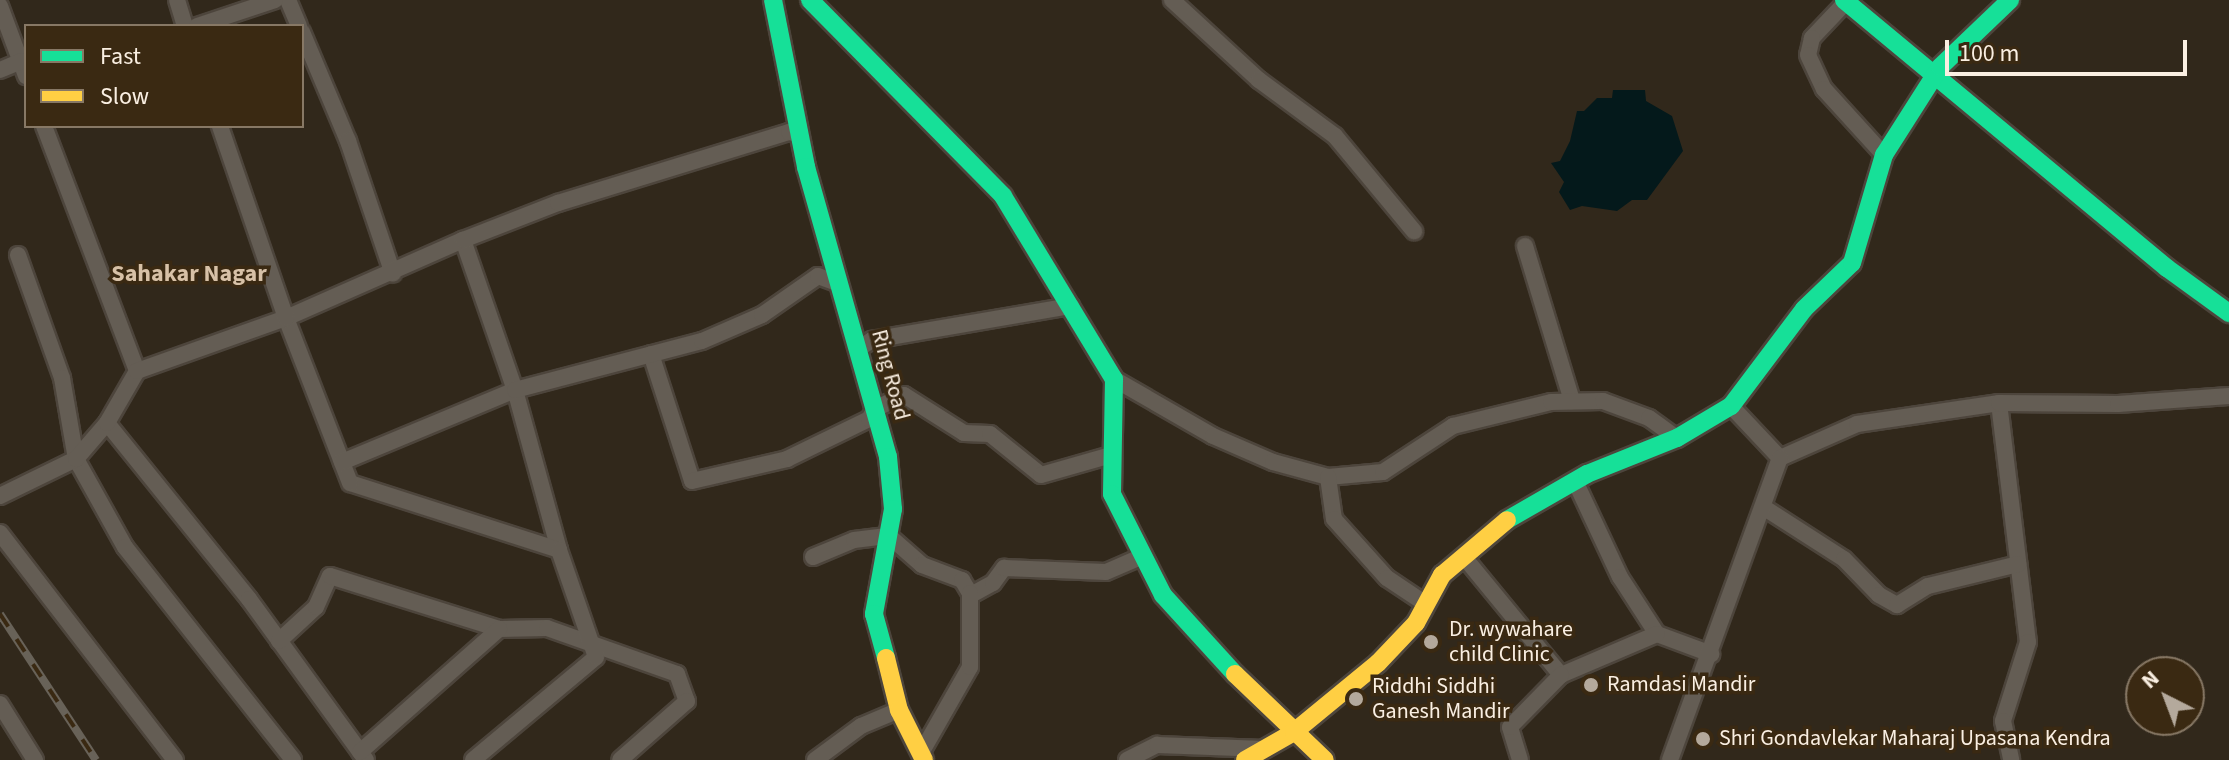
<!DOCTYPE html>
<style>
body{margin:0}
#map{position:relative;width:2229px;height:760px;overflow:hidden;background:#31281b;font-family:"Source Sans 3",sans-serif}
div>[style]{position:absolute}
.water>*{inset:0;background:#04191b}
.roads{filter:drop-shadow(2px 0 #4d453c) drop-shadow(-2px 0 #4d453c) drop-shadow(0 2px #4d453c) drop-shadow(0 -2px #4d453c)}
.street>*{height:16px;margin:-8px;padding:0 8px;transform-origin:8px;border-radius:8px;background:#645d54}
.fast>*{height:18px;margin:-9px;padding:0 9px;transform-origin:9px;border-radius:9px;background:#16e098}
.slow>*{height:18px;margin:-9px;padding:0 9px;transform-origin:9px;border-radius:9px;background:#ffcf43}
.rail>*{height:8px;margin-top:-4px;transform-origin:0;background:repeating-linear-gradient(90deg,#3a2912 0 15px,#686258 0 30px);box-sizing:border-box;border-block:2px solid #686258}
.dots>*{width:22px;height:22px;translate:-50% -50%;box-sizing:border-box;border:4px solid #3a2912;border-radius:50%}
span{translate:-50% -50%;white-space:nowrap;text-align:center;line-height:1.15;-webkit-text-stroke:7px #3a2912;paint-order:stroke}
.street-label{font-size:22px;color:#faefe2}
.poi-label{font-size:22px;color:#faefe2}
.left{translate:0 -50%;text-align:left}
.neighbourhood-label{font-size:24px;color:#d7c1a7;font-weight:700}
.legend{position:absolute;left:24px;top:24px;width:280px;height:104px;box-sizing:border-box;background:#3a2912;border:2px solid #877865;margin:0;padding:10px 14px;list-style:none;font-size:24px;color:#faefe2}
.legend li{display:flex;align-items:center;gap:16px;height:40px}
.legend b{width:40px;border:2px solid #877865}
.north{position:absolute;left:2125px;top:656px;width:80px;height:80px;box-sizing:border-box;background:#3a2912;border:2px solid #877865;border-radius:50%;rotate:318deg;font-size:22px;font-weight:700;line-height:32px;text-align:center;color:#faefe2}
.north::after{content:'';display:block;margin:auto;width:28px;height:36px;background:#b4a99c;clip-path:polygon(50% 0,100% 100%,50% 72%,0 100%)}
.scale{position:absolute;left:1945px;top:40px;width:242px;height:36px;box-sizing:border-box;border:4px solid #faefe2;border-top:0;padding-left:10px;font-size:24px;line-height:28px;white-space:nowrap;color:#faefe2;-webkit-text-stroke:6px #3a2912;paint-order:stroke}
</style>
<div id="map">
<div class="water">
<i style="clip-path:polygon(1613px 90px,1645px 90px,1646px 101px,1672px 116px,1683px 151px,1647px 200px,1632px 200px,1617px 211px,1582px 206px,1570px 210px,1559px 192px,1564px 182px,1551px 163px,1560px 161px,1570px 141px,1577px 111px,1584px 111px,1597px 98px,1612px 98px)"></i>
</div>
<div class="roads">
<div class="street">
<i style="left:177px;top:0;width:27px;rotate:73deg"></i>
<i style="left:288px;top:0;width:28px;rotate:67deg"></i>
<i style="left:1172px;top:0;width:118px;rotate:42.6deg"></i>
<i style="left:1259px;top:80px;width:94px;rotate:36.4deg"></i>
<i style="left:1335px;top:136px;width:124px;rotate:50.3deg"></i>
<i style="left:1846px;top:2px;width:50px;rotate:133.4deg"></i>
<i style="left:1812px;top:38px;width:17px;rotate:103deg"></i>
<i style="left:1808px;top:55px;width:38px;rotate:65deg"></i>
<i style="left:1824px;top:89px;width:89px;rotate:47.7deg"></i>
<i style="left:0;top:6px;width:75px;rotate:69.6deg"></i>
<i style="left:197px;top:26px;width:82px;rotate:-18.4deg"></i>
<i style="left:302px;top:32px;width:118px;rotate:67.1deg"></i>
<i style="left:348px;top:141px;width:140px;rotate:71.3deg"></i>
<i style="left:0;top:70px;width:23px;rotate:-23deg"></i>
<i style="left:44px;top:126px;width:262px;rotate:69.2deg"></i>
<i style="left:463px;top:240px;width:159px;rotate:70.9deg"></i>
<i style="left:515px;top:390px;width:166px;rotate:74.6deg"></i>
<i style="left:559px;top:550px;width:219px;rotate:-162.2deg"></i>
<i style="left:350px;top:483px;width:177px;rotate:-111.2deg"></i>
<i style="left:286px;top:318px;width:193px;rotate:-23.8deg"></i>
<i style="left:463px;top:240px;width:102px;rotate:-21.3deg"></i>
<i style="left:558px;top:203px;width:242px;rotate:-17.1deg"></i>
<i style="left:789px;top:132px;width:9px;rotate:13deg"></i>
<i style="left:1525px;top:246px;width:162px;rotate:73.1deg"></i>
<i style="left:18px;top:255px;width:131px;rotate:70.3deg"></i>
<i style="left:62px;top:378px;width:82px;rotate:80.2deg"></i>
<i style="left:76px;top:459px;width:101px;rotate:60.9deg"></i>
<i style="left:125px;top:547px;width:271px;rotate:51.7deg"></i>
<i style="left:858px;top:349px;width:17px;rotate:-33deg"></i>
<i style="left:872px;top:340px;width:202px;rotate:-9.7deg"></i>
<i style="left:651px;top:354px;width:133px;rotate:72.1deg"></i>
<i style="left:692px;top:481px;width:98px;rotate:-13deg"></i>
<i style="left:787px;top:459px;width:91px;rotate:-26deg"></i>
<i style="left:869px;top:419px;width:12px;rotate:-59deg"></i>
<i style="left:875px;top:409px;width:32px;rotate:-26deg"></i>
<i style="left:904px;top:395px;width:71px;rotate:32.3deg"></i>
<i style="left:964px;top:433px;width:26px;rotate:2deg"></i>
<i style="left:990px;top:434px;width:65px;rotate:38.8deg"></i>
<i style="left:1041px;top:475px;width:73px;rotate:-15.9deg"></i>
<i style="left:1114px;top:379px;width:114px;rotate:29.9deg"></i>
<i style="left:1213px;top:436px;width:65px;rotate:23.4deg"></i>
<i style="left:1273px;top:462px;width:57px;rotate:15.3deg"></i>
<i style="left:1328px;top:477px;width:55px;rotate:-5.2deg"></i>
<i style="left:1383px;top:472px;width:84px;rotate:-33.3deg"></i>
<i style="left:1453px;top:426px;width:101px;rotate:-13.8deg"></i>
<i style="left:1551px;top:402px;width:52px;rotate:-1.1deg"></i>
<i style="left:1603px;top:401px;width:49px;rotate:20.3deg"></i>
<i style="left:1649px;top:418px;width:34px;rotate:36deg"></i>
<i style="left:1999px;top:403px;width:241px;rotate:83.1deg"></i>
<i style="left:2028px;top:642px;width:83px;rotate:107.6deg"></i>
<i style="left:2003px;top:721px;width:40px;rotate:78deg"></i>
<i style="left:1731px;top:406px;width:71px;rotate:46.7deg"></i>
<i style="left:1780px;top:458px;width:84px;rotate:-23.8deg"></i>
<i style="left:1857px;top:424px;width:144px;rotate:-8.4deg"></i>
<i style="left:1999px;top:403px;width:119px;rotate:0.5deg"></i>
<i style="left:2118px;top:404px;width:111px;rotate:-4.1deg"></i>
<i style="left:107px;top:423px;width:226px;rotate:51.1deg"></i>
<i style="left:249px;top:599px;width:199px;rotate:54deg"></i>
<i style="left:342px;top:462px;width:187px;rotate:-22.6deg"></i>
<i style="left:515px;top:390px;width:193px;rotate:-14.7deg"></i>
<i style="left:702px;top:341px;width:65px;rotate:-23.4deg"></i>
<i style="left:762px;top:315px;width:68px;rotate:-34.9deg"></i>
<i style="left:818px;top:276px;width:23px;rotate:20deg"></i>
<i style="left:1328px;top:477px;width:42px;rotate:81.9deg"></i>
<i style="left:1334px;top:519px;width:79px;rotate:48.1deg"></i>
<i style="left:1387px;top:578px;width:47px;rotate:33.7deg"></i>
<i style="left:1575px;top:481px;width:106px;rotate:64.9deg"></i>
<i style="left:1620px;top:577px;width:68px;rotate:57deg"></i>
<i style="left:1657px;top:634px;width:58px;rotate:20.3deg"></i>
<i style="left:0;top:496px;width:85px;rotate:-26deg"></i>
<i style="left:76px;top:459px;width:48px;rotate:-49.3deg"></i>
<i style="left:107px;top:423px;width:60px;rotate:-60deg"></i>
<i style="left:137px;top:371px;width:158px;rotate:-19.6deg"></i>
<i style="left:286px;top:318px;width:203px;rotate:-109deg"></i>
<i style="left:1763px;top:507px;width:96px;rotate:32.7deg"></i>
<i style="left:1844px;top:559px;width:50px;rotate:45.8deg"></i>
<i style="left:1879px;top:595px;width:21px;rotate:29deg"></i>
<i style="left:1897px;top:605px;width:36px;rotate:-32deg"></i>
<i style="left:1928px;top:586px;width:93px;rotate:-13.7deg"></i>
<i style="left:0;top:533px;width:287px;rotate:52.4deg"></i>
<i style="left:813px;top:557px;width:44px;rotate:-22.5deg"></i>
<i style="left:854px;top:540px;width:35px;rotate:-7deg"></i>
<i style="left:889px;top:536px;width:44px;rotate:41.3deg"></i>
<i style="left:922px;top:565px;width:43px;rotate:20.6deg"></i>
<i style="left:962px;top:580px;width:17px;rotate:59deg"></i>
<i style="left:971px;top:595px;width:25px;rotate:-29deg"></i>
<i style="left:993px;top:583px;width:19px;rotate:-54deg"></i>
<i style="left:1004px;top:568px;width:102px;rotate:2.2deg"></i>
<i style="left:1106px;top:572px;width:40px;rotate:-23.4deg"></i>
<i style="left:1464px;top:557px;width:153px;rotate:50.6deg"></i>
<i style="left:1561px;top:675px;width:104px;rotate:-23.1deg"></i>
<i style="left:279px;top:641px;width:50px;rotate:-42.6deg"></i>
<i style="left:316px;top:607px;width:34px;rotate:-66deg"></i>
<i style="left:330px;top:576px;width:177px;rotate:17.4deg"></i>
<i style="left:499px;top:629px;width:48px;rotate:-1.2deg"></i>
<i style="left:547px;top:628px;width:138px;rotate:19.5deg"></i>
<i style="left:677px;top:674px;width:29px;rotate:70deg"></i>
<i style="left:687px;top:701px;width:89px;rotate:138.6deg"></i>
<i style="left:0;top:704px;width:66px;rotate:58deg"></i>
<i style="left:360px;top:752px;width:186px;rotate:-41.5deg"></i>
<i style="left:921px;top:753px;width:99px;rotate:-60.3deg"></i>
<i style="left:970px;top:667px;width:74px;rotate:-90deg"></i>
<i style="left:473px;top:760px;width:160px;rotate:-39.9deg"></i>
<i style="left:596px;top:657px;width:113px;rotate:-109.1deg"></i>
<i style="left:815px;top:760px;width:57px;rotate:-36.5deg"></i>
<i style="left:861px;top:726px;width:41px;rotate:-22.8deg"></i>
<i style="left:1127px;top:760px;width:34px;rotate:-27deg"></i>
<i style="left:1157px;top:745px;width:107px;rotate:2.1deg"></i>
<i style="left:1520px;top:760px;width:34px;rotate:-107deg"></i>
<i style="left:1510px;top:727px;width:73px;rotate:-45.6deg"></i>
<i style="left:1670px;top:760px;width:321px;rotate:-70deg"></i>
</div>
<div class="fast">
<i style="left:773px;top:0;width:170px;rotate:78.8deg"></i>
<i style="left:806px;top:167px;width:301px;rotate:74.2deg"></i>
<i style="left:888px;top:457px;width:52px;rotate:84.5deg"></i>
<i style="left:893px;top:509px;width:107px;rotate:100.3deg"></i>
<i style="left:874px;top:614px;width:46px;rotate:74.7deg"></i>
<i style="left:810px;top:0;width:275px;rotate:45.4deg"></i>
<i style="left:1003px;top:196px;width:214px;rotate:58.8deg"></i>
<i style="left:1114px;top:379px;width:115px;rotate:91deg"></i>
<i style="left:1112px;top:494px;width:113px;rotate:63.2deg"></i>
<i style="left:1163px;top:595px;width:107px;rotate:47.7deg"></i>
<i style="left:1844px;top:0;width:420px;rotate:39.7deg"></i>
<i style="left:2167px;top:268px;width:77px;rotate:36deg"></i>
<i style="left:1507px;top:520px;width:92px;rotate:-29.9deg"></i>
<i style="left:1587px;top:474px;width:97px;rotate:-21.8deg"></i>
<i style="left:1677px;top:438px;width:63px;rotate:-30.7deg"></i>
<i style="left:1731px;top:406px;width:121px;rotate:-53deg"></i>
<i style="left:1804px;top:309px;width:66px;rotate:-43.8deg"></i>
<i style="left:1852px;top:263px;width:113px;rotate:-73.5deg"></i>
<i style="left:1884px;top:155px;width:104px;rotate:-57.5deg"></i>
<i style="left:1940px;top:67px;width:97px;rotate:-43.7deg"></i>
</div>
<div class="slow">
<i style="left:886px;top:658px;width:54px;rotate:76deg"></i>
<i style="left:899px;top:710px;width:56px;rotate:63.4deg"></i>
<i style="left:1235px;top:674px;width:124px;rotate:43.7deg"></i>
<i style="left:1245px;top:760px;width:56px;rotate:-29.7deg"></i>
<i style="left:1294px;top:732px;width:109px;rotate:-39.4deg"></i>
<i style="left:1378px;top:663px;width:55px;rotate:-46.5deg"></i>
<i style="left:1416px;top:623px;width:55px;rotate:-61.6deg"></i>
<i style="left:1442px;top:575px;width:85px;rotate:-40.2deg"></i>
</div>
</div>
<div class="rail">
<i style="left:0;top:614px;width:175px;rotate:56.7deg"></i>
</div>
<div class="dots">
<i style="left:1431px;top:642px;background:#b4a99c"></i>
<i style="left:1591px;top:685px;background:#b4a99c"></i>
<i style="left:1356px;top:699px;background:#b4a99c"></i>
<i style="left:1703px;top:739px;background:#b4a99c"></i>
</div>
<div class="street-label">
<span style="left:890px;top:375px;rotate:75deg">Ring Road</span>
</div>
<div class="poi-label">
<span class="left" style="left:1449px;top:642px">Dr. wywahare<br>child Clinic</span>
<span class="left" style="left:1607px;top:685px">Ramdasi Mandir</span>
<span class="left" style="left:1372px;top:699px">Riddhi Siddhi<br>Ganesh Mandir</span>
<span class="left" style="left:1719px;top:739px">Shri Gondavlekar Maharaj Upasana Kendra</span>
</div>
<div class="neighbourhood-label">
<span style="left:189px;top:274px">Sahakar Nagar</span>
</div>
<ul class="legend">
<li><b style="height:10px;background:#16e098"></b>Fast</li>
<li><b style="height:10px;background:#ffcf43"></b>Slow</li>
</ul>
<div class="north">N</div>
<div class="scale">100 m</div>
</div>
